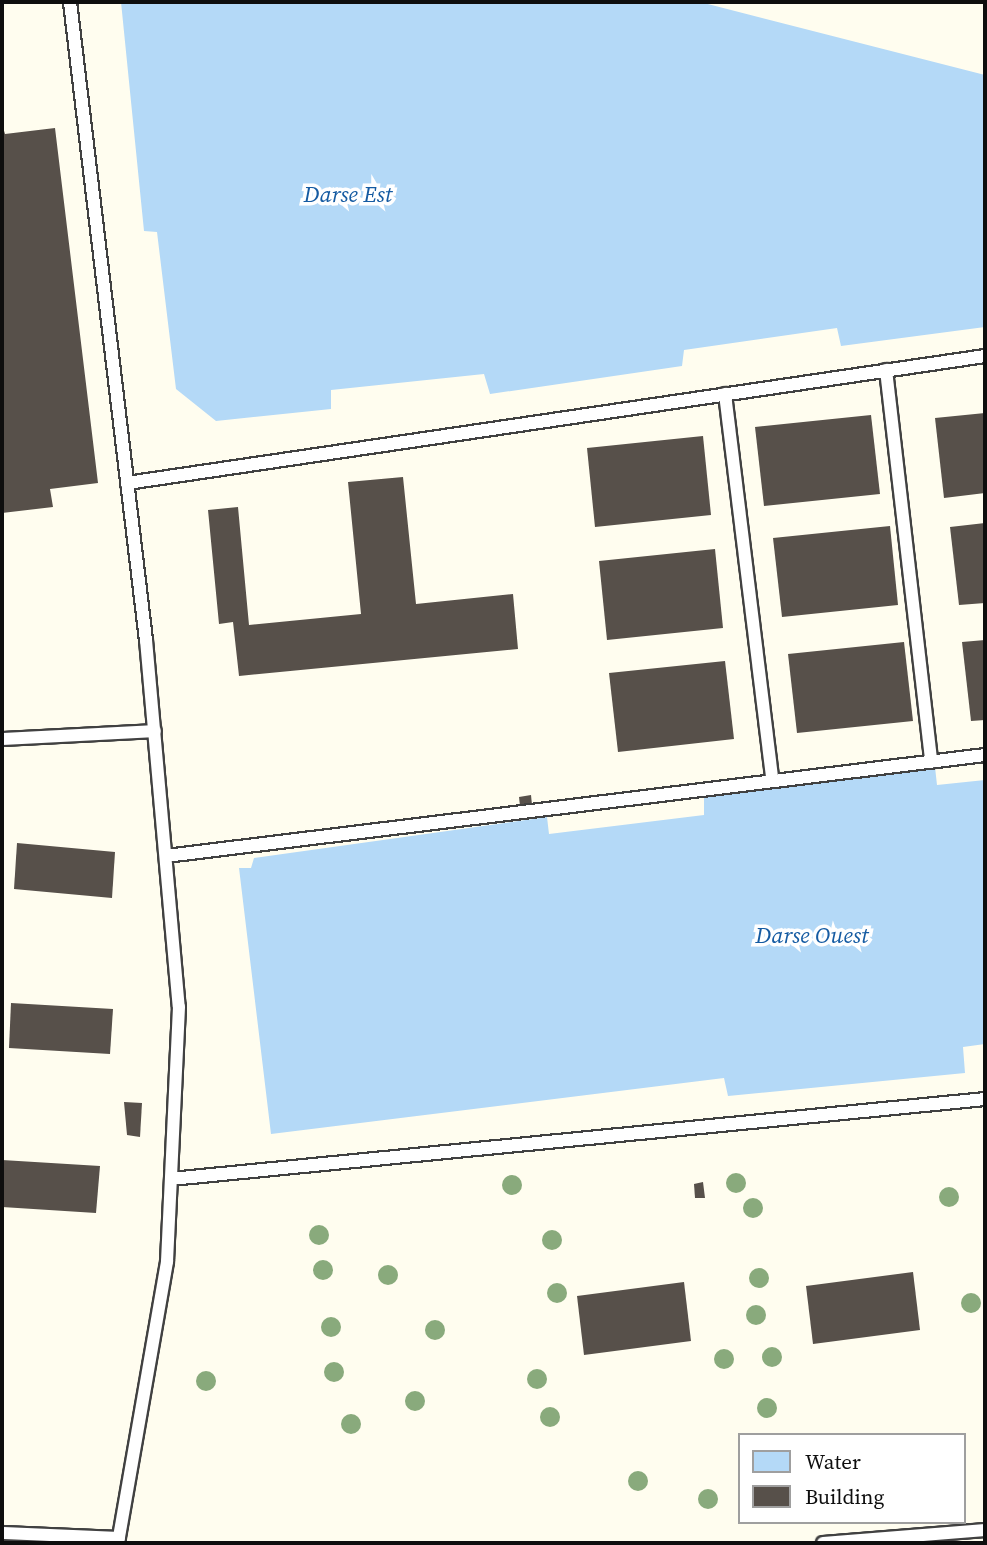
<!DOCTYPE html>
<style>
body{margin:0}
#map{position:relative;width:987px;height:1545px;overflow:hidden;background:#fffdef;font-family:"Source Serif 4",serif}
div>[style]{position:absolute}
.water>*{inset:0;background:#b4d9f7}
.building>*{inset:0;background:#57504a}
.roads{filter:drop-shadow(2px 0 #414141) drop-shadow(-2px 0 #414141) drop-shadow(0 2px #414141) drop-shadow(0 -2px #414141)}
.lane>*{height:12px;margin:-6px;padding:0 6px;transform-origin:6px;border-radius:6px;background:#fff}
.trees>*{width:20px;height:20px;margin:-10px;border-radius:50%;background:#89aa7c}
span{translate:-50% -50%;white-space:nowrap;text-align:center;line-height:1.15;-webkit-text-stroke:7px #fff;paint-order:stroke}
.water-label{font-size:23px;color:#155ba2;font-style:italic}
.frame{position:absolute;inset:0;border:4px solid #0e0e0e;pointer-events:none}
.legend{position:absolute;left:738px;top:1433px;width:228px;height:91px;box-sizing:border-box;background:#fff;border:2px solid #9f9f9f;margin:0;padding:9px 12px;list-style:none;font-size:21px;color:#0e0e0e}
.legend li{display:flex;align-items:center;gap:14px;height:35px}
.legend b{width:35px;border:2px solid #9f9f9f}
</style>
<div id="map">
<div class="water">
<i style="clip-path:polygon(121px 2px,700px 2px,985px 75px,985px 327px,841px 346px,837px 328px,684px 350px,682px 366px,490px 394px,484px 374px,331px 390px,331px 409px,216px 421px,176px 389px,157px 232px,144px 231px)"></i>
<i style="clip-path:polygon(935px 767px,937px 785px,985px 780px,985px 1044px,963px 1047px,965px 1073px,728px 1096px,724px 1078px,271px 1134px,239px 868px,251px 868px,254px 858px,547px 817px,549px 834px,704px 815px,704px 794px)"></i>
</div>
<div class="building">
<i style="clip-path:polygon(2px 124px,5px 134px,55px 128px,98px 483px,50px 489px,53px 507px,2px 513px)"></i>
<i style="clip-path:polygon(985px 413px,985px 493px,944px 498px,935px 418px)"></i>
<i style="clip-path:polygon(871px 415px,880px 494px,764px 506px,755px 427px)"></i>
<i style="clip-path:polygon(703px 436px,711px 515px,595px 527px,587px 448px)"></i>
<i style="clip-path:polygon(403px 477px,416px 604px,513px 594px,518px 649px,239px 676px,233px 622px,219px 624px,208px 510px,238px 507px,249px 625px,361px 614px,348px 482px)"></i>
<i style="clip-path:polygon(985px 523px,985px 603px,959px 605px,950px 527px)"></i>
<i style="clip-path:polygon(890px 526px,898px 605px,782px 617px,773px 538px)"></i>
<i style="clip-path:polygon(715px 549px,723px 628px,607px 640px,599px 561px)"></i>
<i style="clip-path:polygon(985px 640px,985px 720px,971px 721px,962px 642px)"></i>
<i style="clip-path:polygon(904px 642px,913px 721px,797px 733px,788px 654px)"></i>
<i style="clip-path:polygon(725px 661px,734px 739px,618px 752px,609px 673px)"></i>
<i style="clip-path:polygon(531px 795px,532px 805px,520px 806px,519px 797px)"></i>
<i style="clip-path:polygon(17px 843px,115px 852px,112px 898px,14px 889px)"></i>
<i style="clip-path:polygon(11px 1003px,113px 1009px,110px 1054px,9px 1048px)"></i>
<i style="clip-path:polygon(124px 1102px,142px 1103px,140px 1137px,127px 1135px)"></i>
<i style="clip-path:polygon(2px 1160px,100px 1166px,96px 1213px,2px 1207px)"></i>
<i style="clip-path:polygon(703px 1182px,705px 1198px,695px 1198px,694px 1184px)"></i>
<i style="clip-path:polygon(913px 1272px,920px 1330px,813px 1344px,806px 1286px)"></i>
<i style="clip-path:polygon(684px 1282px,691px 1341px,584px 1355px,577px 1296px)"></i>
</div>
<div class="roads">
<div class="lane">
<i style="left:70px;top:2px;width:643px;rotate:83.21deg"></i>
<i style="left:146px;top:640px;width:368px;rotate:84.9deg"></i>
<i style="left:179px;top:1007px;width:255px;rotate:92.7deg"></i>
<i style="left:167px;top:1262px;width:285px;rotate:99.9deg"></i>
<i style="left:886px;top:370px;width:394px;rotate:83.4deg"></i>
<i style="left:725px;top:394px;width:388px;rotate:83deg"></i>
<i style="left:127px;top:483px;width:867px;rotate:-8.42deg"></i>
<i style="left:2px;top:739px;width:153px;rotate:-3deg"></i>
<i style="left:166px;top:856px;width:825px;rotate:-7.03deg"></i>
<i style="left:171px;top:1179px;width:818px;rotate:-5.61deg"></i>
<i style="left:2px;top:1533px;width:117px;rotate:2.4deg"></i>
<i style="left:823px;top:1543px;width:163px;rotate:-4.6deg"></i>
</div>
</div>
<div class="trees">
<i style="left:736px;top:1183px"></i>
<i style="left:512px;top:1185px"></i>
<i style="left:949px;top:1197px"></i>
<i style="left:753px;top:1208px"></i>
<i style="left:319px;top:1235px"></i>
<i style="left:552px;top:1240px"></i>
<i style="left:323px;top:1270px"></i>
<i style="left:388px;top:1275px"></i>
<i style="left:759px;top:1278px"></i>
<i style="left:557px;top:1293px"></i>
<i style="left:971px;top:1303px"></i>
<i style="left:756px;top:1315px"></i>
<i style="left:331px;top:1327px"></i>
<i style="left:435px;top:1330px"></i>
<i style="left:772px;top:1357px"></i>
<i style="left:724px;top:1359px"></i>
<i style="left:334px;top:1372px"></i>
<i style="left:537px;top:1379px"></i>
<i style="left:206px;top:1381px"></i>
<i style="left:415px;top:1401px"></i>
<i style="left:767px;top:1408px"></i>
<i style="left:550px;top:1417px"></i>
<i style="left:351px;top:1424px"></i>
<i style="left:638px;top:1481px"></i>
<i style="left:708px;top:1499px"></i>
</div>
<div class="water-label">
<span style="left:348px;top:194px">Darse Est</span>
<span style="left:812px;top:935px">Darse Ouest</span>
</div>
<div class="frame"></div>
<ul class="legend">
<li><b style="height:19px;background:#b4d9f7"></b>Water</li>
<li><b style="height:19px;background:#57504a"></b>Building</li>
</ul>
</div>
